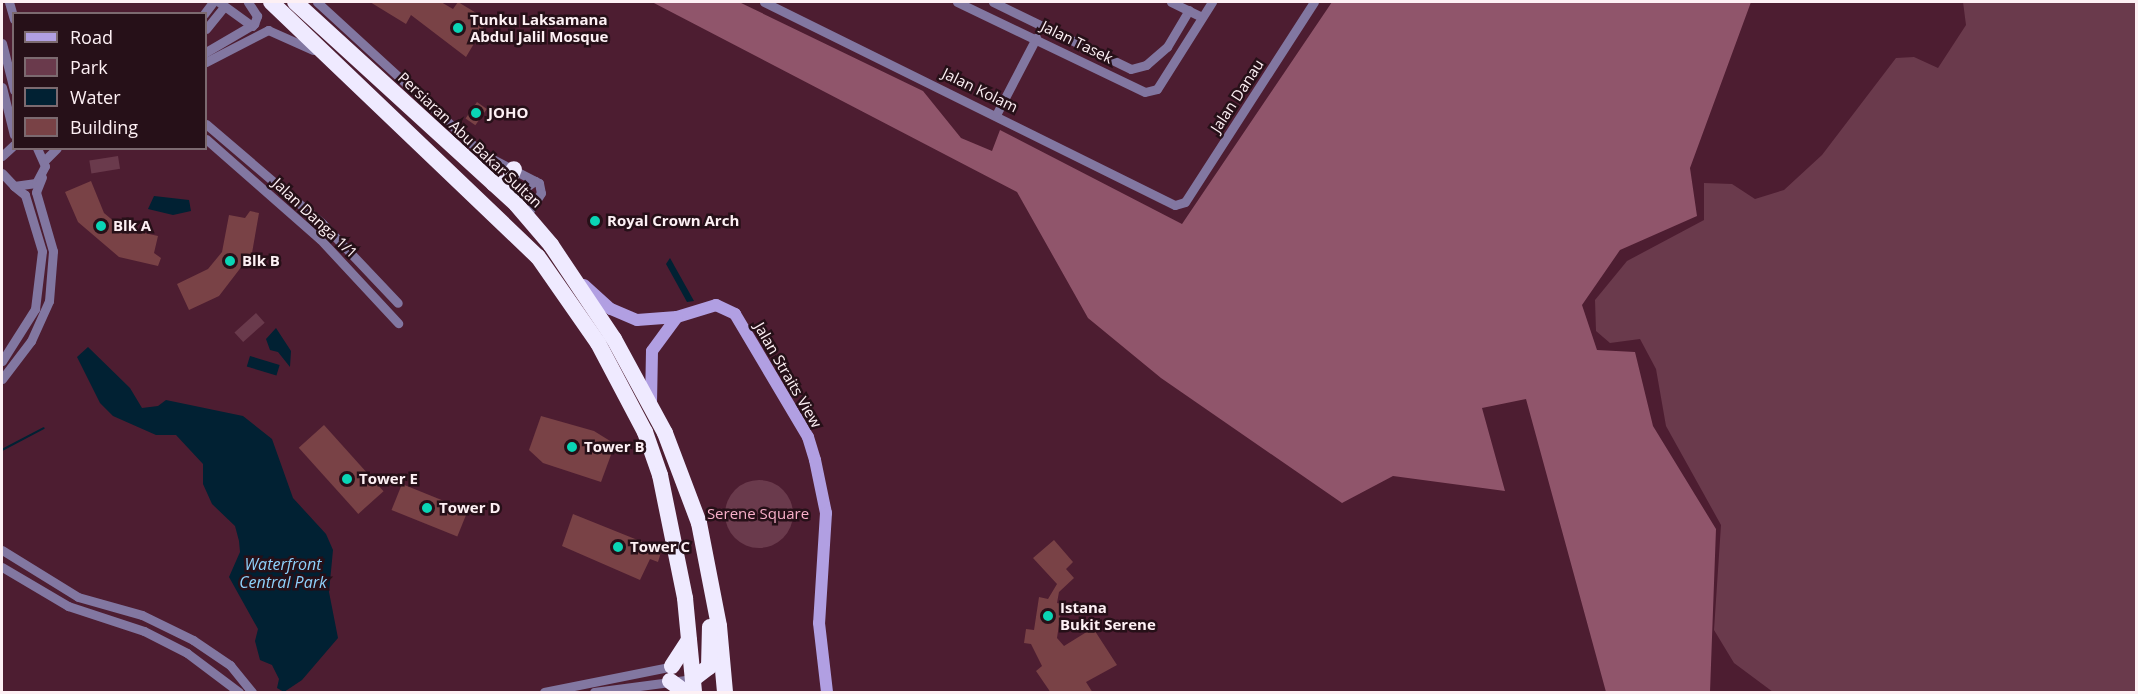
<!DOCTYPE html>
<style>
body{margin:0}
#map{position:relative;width:2138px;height:694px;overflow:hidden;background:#4d1d31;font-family:"Open Sans",sans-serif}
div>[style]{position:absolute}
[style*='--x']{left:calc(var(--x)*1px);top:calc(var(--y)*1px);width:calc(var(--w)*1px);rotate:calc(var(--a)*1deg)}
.green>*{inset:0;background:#6a3a4c;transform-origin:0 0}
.round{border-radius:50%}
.forest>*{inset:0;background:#90556b}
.water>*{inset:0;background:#012133;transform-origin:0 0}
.stream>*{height:2px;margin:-1px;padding:0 1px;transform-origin:1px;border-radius:1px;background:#012133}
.building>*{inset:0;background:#794246;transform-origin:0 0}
.street>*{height:9px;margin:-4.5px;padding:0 4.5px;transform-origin:4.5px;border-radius:4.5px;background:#8277a1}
.secondary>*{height:12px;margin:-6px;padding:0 6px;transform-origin:6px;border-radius:6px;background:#b19fe2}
.highway>*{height:16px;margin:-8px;padding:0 8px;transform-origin:8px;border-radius:8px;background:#efeaff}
.dots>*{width:16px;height:16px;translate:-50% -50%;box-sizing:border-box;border:3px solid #261018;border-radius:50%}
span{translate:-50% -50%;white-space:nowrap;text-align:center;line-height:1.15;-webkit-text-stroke:5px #261018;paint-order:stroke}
.poi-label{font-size:15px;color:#fdf0f4;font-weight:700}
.left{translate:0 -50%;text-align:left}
.street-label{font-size:15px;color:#fdf0f4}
.park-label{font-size:15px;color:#f8afc9}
.water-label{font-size:16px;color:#8ed1fb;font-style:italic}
.frame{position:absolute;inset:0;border:3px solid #fdf0f4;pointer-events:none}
.legend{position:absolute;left:12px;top:12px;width:195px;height:138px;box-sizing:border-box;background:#261018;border:2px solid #7c6a70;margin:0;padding:8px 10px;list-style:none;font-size:18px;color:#fdf0f4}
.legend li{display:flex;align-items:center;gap:12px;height:30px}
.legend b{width:30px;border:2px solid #7c6a70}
</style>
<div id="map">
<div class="green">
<div style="clip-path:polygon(1963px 2px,2136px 2px,2136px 692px,1773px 692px,1734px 663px,1714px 630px,1721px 525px,1666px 426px,1656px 369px,1640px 339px,1610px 343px,1596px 331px,1595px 300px,1627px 261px,1704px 220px,1704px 183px,1732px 184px,1755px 199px,1784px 190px,1822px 155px,1896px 58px,1914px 57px,1938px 68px,1966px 25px)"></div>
<div style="left:118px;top:156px;width:13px;height:29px;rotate:81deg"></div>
<div style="left:256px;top:313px;width:13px;height:29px;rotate:48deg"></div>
<div class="round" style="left:725px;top:480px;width:68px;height:68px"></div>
</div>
<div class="forest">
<div style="clip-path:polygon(652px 2px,739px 2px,923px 91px,961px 138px,992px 151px,1000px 130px,1182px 224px,1332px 2px,1751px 2px,1690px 168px,1697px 216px,1620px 250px,1582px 305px,1597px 350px,1635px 352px,1653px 426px,1716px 529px,1710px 692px,1606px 692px,1526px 399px,1482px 408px,1505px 491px,1393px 476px,1342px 503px,1161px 378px,1088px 318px,1017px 192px)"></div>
</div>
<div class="water">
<div style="clip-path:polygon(154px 196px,189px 200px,191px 211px,173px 215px,148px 209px)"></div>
<div style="clip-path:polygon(670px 258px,694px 301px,687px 302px,666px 264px)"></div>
<div style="clip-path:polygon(276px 328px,291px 351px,290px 367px,278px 352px,270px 350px,266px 339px)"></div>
<div style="clip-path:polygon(88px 347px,130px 388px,142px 408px,158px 406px,166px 400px,243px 416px,272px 439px,293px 498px,326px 534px,333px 550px,329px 592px,338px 638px,302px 680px,284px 692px,277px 688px,279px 679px,272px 665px,260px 660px,255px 641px,258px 629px,229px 577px,240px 552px,239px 541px,235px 526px,212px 504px,203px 484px,203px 464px,176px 435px,156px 435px,113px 416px,100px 403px,77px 357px)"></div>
<div style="left:250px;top:356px;width:31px;height:11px;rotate:17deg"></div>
</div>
<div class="stream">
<div style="--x:2;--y:450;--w:47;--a:-27.6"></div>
</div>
<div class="building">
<div style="clip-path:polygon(370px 2px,441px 2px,453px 9px,458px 2px,488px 20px,466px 57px,411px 15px,406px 24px)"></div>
<div style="left:477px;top:102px;width:12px;height:20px;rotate:35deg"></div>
<div style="clip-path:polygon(91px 181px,104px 213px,122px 228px,158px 236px,154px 253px,161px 258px,158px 266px,119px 257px,78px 222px,65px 192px)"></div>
<div style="clip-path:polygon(250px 211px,259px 213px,252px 253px,219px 296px,189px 310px,177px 284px,208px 269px,222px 252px,229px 215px,245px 218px)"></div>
<div style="clip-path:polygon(541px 416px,594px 431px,615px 444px,601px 482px,543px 463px,529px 450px)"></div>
<div style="left:324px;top:425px;width:89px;height:34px;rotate:48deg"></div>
<div style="left:402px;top:484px;width:71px;height:28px;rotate:22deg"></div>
<div style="clip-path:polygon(573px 514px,655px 547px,661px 552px,658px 562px,650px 559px,640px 580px,562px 546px)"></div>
<div style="clip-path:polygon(1054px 540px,1073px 562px,1066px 569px,1074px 578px,1059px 592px,1057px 603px,1062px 604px,1057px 638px,1064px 646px,1093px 628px,1117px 665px,1086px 682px,1093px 693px,1051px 693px,1036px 671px,1042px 666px,1031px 644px,1024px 643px,1026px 629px,1034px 630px,1039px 597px,1048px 599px,1057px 584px,1033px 558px)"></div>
</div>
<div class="street">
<div style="--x:9;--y:2;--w:18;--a:74"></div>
<div style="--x:219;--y:2;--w:41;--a:36"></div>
<div style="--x:317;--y:2;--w:225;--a:42.5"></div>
<div style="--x:483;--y:154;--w:63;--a:27.4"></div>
<div style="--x:539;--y:183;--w:10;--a:79"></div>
<div style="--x:541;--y:193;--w:27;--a:123"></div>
<div style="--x:764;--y:2;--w:458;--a:26.3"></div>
<div style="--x:1175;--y:205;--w:10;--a:-17"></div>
<div style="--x:1185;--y:202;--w:238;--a:-57.2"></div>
<div style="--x:957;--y:2;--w:208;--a:25.6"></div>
<div style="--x:1145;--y:92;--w:12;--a:-14"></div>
<div style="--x:1157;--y:89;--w:103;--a:-57.7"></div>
<div style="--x:993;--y:2;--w:153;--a:25.9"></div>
<div style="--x:1131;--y:69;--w:16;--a:-15"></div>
<div style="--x:1146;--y:65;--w:28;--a:-41"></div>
<div style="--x:1167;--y:47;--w:43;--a:-59.3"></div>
<div style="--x:1171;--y:2;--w:34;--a:26"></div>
<div style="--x:204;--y:14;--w:15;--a:-53"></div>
<div style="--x:206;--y:29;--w:28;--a:-51"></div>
<div style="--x:2;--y:43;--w:49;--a:75.7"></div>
<div style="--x:206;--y:52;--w:56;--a:-30.3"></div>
<div style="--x:254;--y:24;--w:9;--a:-69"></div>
<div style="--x:257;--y:16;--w:17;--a:-123"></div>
<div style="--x:206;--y:62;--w:70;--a:-27.3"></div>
<div style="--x:268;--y:30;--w:49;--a:24"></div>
<div style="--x:2;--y:87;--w:49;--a:76"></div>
<div style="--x:996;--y:115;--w:87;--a:-62.5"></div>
<div style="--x:206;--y:124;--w:153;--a:40.5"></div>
<div style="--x:322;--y:223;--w:110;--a:46.5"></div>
<div style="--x:206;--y:139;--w:152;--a:41.3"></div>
<div style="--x:320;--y:239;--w:115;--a:47.1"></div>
<div style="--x:2;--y:156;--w:16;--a:-43"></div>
<div style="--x:44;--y:161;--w:18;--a:-45"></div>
<div style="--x:2;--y:173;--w:18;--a:47"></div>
<div style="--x:14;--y:186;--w:22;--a:-8"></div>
<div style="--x:36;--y:183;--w:19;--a:-62"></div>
<div style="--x:45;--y:166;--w:20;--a:-114"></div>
<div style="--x:505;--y:193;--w:17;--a:-10"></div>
<div style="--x:522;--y:190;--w:16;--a:-35"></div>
<div style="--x:2;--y:361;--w:62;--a:-57.6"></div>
<div style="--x:35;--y:309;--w:58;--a:-83.1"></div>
<div style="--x:42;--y:251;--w:59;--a:-106.9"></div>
<div style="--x:25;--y:195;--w:14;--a:-141"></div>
<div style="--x:2;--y:379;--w:48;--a:-52.7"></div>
<div style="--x:31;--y:341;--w:44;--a:-65.8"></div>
<div style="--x:49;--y:301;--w:50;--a:-85.4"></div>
<div style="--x:53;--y:251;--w:61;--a:-106.1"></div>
<div style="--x:36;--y:192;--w:16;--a:-68"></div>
<div style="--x:2;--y:550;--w:89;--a:31.7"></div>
<div style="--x:78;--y:597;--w:66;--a:15.7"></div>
<div style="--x:142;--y:615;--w:57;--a:26.1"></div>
<div style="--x:193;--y:640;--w:45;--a:34"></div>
<div style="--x:230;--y:665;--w:35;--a:51"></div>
<div style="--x:2;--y:567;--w:77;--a:30.6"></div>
<div style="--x:68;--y:606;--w:80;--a:18.2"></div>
<div style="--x:144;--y:631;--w:48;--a:27.1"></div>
<div style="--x:187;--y:653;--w:65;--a:36.9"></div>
<div style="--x:544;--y:692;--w:133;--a:-11.3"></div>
<div style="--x:594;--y:692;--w:100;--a:-7.5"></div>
</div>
<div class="secondary">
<div style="--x:584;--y:285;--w:36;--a:42"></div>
<div style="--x:611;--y:309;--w:28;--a:23"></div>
<div style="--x:637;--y:320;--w:40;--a:-4.3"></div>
<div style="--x:677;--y:317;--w:41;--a:-17.1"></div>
<div style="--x:716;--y:305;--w:21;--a:25"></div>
<div style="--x:735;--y:314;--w:143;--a:59.3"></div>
<div style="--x:808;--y:437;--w:24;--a:73"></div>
<div style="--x:815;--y:460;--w:54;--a:78.3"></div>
<div style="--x:826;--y:513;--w:110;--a:93.6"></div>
<div style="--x:819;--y:623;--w:69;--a:83.4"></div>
<div style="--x:651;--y:403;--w:52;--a:-88.9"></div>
<div style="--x:652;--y:351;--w:42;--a:-53.7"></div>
</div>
<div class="highway">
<div style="--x:271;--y:2;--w:369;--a:43.7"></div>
<div style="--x:538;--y:257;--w:105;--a:55.1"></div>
<div style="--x:598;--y:343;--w:101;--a:62.2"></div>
<div style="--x:645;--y:432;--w:46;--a:70.8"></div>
<div style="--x:660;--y:475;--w:126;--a:78.5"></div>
<div style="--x:685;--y:598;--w:94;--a:84.5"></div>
<div style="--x:295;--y:2;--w:299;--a:42.4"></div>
<div style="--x:516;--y:204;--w:54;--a:49.5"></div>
<div style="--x:551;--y:245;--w:113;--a:56.2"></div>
<div style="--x:614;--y:339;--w:107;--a:61.5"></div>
<div style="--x:665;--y:433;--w:96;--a:69.3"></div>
<div style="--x:699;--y:523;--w:105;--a:79"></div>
<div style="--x:719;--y:626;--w:66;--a:84.8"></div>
<div style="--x:494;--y:184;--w:14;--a:-4"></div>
<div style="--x:508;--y:183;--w:15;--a:-67"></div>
<div style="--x:672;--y:666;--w:31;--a:-57"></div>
<div style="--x:693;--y:679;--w:20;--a:-37"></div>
<div style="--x:709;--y:667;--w:40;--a:-88.6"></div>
<div style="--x:670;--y:681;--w:19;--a:36"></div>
</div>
<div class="dots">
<div style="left:458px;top:28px;background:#0ad5b5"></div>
<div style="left:476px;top:113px;background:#0ad5b5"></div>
<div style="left:595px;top:221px;background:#0ad5b5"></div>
<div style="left:101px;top:226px;background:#0ad5b5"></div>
<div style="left:230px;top:261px;background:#0ad5b5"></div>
<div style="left:572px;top:447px;background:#0ad5b5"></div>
<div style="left:347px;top:479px;background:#0ad5b5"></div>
<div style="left:427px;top:508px;background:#0ad5b5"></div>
<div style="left:618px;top:547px;background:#0ad5b5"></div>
<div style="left:1048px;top:616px;background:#0ad5b5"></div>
</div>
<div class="poi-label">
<span class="left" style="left:470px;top:28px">Tunku Laksamana<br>Abdul Jalil Mosque</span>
<span class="left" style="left:488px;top:113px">JOHO</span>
<span class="left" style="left:607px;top:221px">Royal Crown Arch</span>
<span class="left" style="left:113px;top:226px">Blk A</span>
<span class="left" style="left:242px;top:261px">Blk B</span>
<span class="left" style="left:584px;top:447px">Tower B</span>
<span class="left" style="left:359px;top:479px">Tower E</span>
<span class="left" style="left:439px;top:508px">Tower D</span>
<span class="left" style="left:630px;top:547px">Tower C</span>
<span class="left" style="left:1060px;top:616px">Istana<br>Bukit Serene</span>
</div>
<div class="street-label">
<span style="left:1077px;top:42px;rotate:26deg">Jalan Tasek</span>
<span style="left:980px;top:90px;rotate:26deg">Jalan Kolam</span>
<span style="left:1237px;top:96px;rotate:-57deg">Jalan Danau</span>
<span style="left:470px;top:140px;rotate:43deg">Persiaran Abu Bakar Sultan</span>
<span style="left:315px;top:218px;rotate:43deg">Jalan Danga 1/1</span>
<span style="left:788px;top:375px;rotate:60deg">Jalan Straits View</span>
</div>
<div class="park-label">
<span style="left:758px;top:514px">Serene Square</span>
</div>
<div class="water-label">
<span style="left:283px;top:573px">Waterfront<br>Central Park</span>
</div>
<div class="frame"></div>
<ul class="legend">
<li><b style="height:8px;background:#b19fe2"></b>Road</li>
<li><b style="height:16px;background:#6a3a4c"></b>Park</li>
<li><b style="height:16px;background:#012133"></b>Water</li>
<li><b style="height:16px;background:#794246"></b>Building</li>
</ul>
</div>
